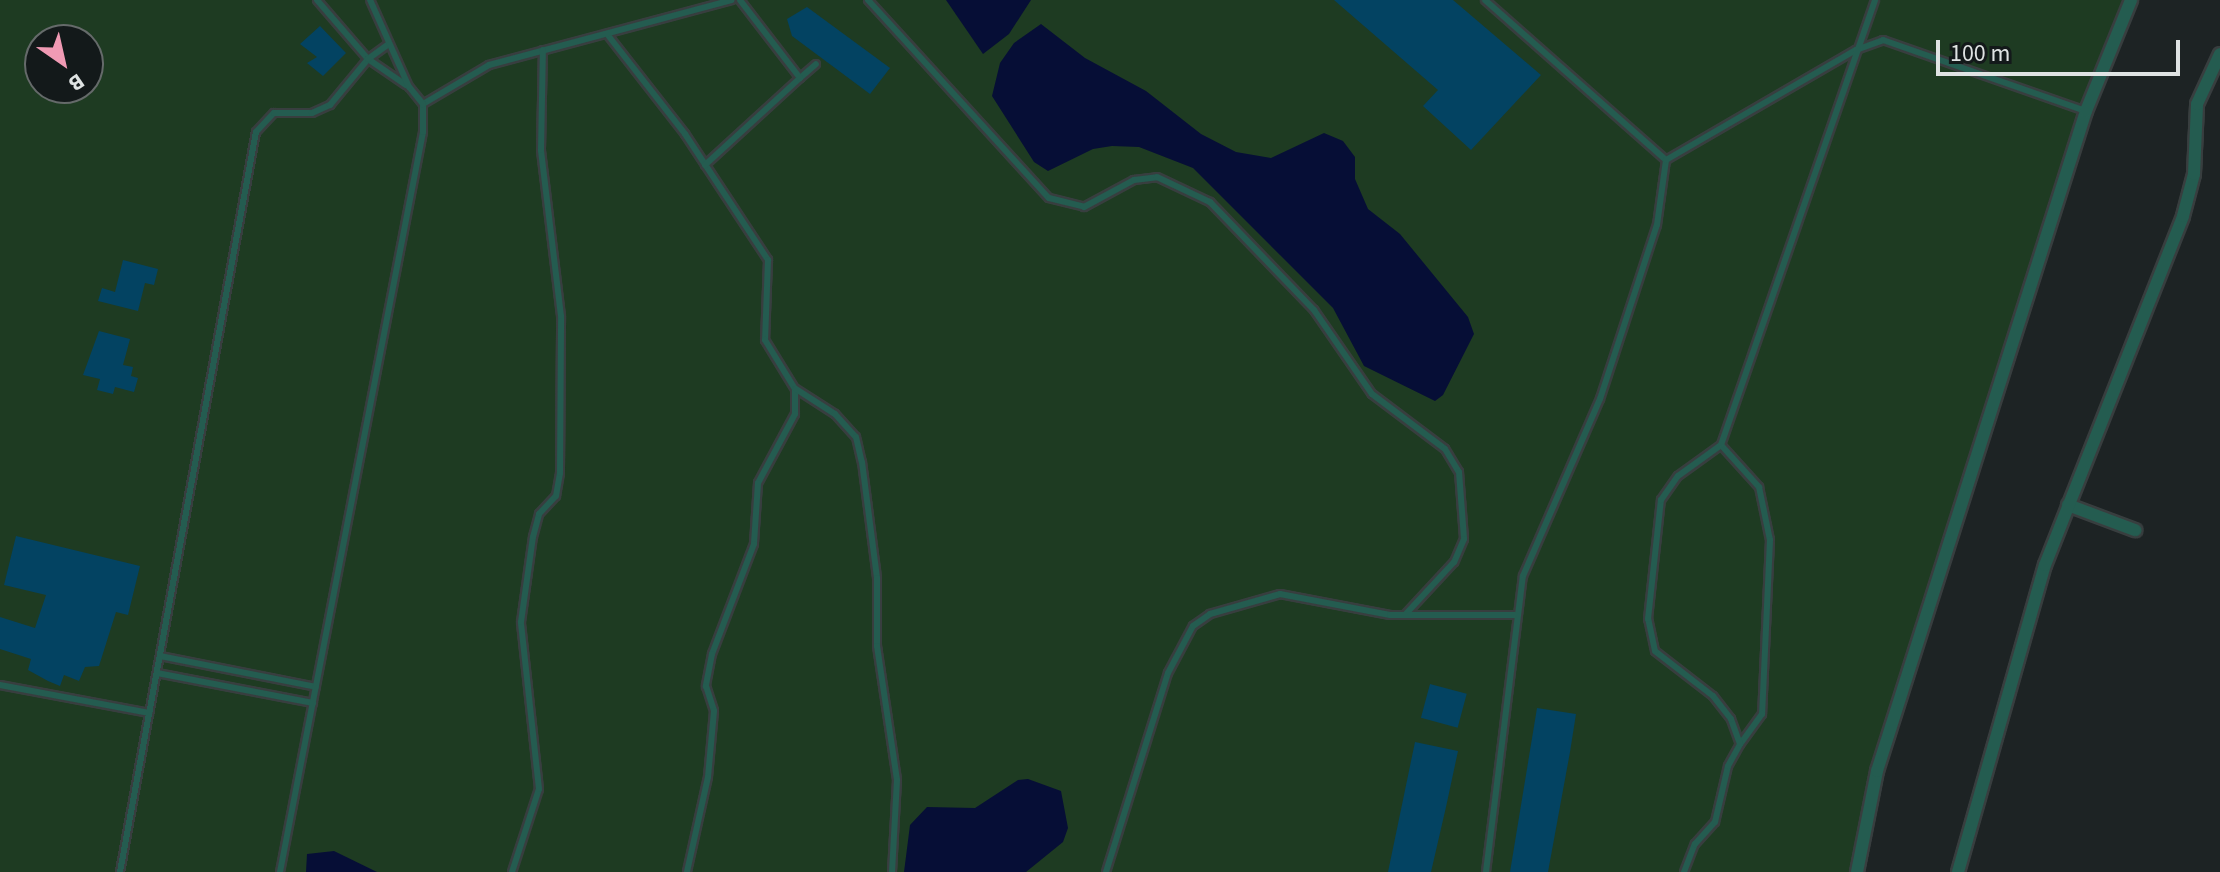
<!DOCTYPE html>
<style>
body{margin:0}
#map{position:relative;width:2220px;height:872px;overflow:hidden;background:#1d2324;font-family:"Source Sans 3",sans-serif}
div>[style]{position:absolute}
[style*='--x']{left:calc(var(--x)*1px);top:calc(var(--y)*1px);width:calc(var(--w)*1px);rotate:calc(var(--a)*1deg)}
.green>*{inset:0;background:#1e3b22}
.water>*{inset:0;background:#060e36}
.building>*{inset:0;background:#034362;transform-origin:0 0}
.roads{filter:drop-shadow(2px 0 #383e3f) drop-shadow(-2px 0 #383e3f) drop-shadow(0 2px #383e3f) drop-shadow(0 -2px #383e3f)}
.lane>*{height:6px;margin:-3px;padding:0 3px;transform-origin:3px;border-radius:3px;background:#245c50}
.street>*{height:12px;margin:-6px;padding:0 6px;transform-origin:6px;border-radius:6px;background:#245c50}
span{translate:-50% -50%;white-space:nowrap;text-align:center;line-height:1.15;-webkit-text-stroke:7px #13191a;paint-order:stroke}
.north{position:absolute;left:24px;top:24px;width:80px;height:80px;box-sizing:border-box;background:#13191a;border:2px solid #656a6a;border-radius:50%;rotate:146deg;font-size:22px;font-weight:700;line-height:32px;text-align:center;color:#dfe3e3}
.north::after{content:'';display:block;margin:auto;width:28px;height:36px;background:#f09ab4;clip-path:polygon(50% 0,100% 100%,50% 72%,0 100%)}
.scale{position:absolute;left:1936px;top:40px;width:244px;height:36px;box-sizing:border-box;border:4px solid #dfe3e3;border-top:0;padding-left:10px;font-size:24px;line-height:28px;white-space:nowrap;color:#dfe3e3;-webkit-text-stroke:6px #13191a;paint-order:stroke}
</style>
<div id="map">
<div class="green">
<div style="clip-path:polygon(evenodd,0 0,2125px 0,2079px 115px,1871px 769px,1851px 872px,0 872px,0 0,40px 40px,88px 40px,88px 88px,40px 88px,40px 40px)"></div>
</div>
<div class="water">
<div style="clip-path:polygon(946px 0,1031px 0,1009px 34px,983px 54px)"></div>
<div style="clip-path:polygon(1041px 24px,1085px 58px,1146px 91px,1201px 134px,1236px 152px,1271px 158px,1324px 133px,1343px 141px,1355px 157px,1355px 179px,1368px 209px,1400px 234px,1468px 317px,1474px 334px,1443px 395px,1435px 401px,1364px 366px,1333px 308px,1193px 168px,1139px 147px,1112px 146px,1093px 149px,1048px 171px,1034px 162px,992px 96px,1000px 63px,1014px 43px)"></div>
<div style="clip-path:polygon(1028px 779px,1061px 791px,1068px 828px,1063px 842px,1026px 872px,904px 872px,910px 825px,927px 807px,975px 808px,1018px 780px)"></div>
<div style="clip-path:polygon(334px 851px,377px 872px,306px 872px,307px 854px)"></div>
</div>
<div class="building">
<div style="clip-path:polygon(1334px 0,1453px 0,1541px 75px,1471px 150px,1423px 106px,1438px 90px)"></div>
<div style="clip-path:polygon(807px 7px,890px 68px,870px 94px,792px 36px,787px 19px)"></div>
<div style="clip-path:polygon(320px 26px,346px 53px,323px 76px,307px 63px,317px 57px,300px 44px)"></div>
<div style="clip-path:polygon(123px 260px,158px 269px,154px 285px,145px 283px,138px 311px,98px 301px,102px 288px,115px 292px)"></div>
<div style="clip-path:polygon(99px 331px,130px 339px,123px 365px,133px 367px,131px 376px,138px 378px,134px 392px,115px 387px,113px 394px,97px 390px,100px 379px,83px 375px)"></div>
<div style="clip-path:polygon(16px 536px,140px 566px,128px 615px,116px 612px,99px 666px,85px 667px,79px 681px,64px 675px,60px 686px,48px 681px,28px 670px,31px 659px,0 649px,0 617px,35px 628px,46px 595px,4px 585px)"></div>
<div style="left:1430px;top:684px;width:38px;height:35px;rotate:15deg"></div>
<div style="clip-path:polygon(1537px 708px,1576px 714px,1570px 752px,1548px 872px,1510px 872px)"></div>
<div style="clip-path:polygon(1415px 742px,1458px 751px,1446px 807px,1431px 872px,1388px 872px)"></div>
</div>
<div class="roads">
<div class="lane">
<div style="--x:317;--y:0;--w:78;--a:49.2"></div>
<div style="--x:368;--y:59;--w:46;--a:34.4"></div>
<div style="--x:868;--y:0;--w:268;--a:47.6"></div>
<div style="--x:1049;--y:198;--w:36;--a:14"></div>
<div style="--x:1084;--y:207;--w:57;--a:-28.4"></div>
<div style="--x:1134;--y:180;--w:23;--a:-7"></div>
<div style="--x:1157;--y:177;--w:59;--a:25.3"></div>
<div style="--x:1210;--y:202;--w:150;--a:46.1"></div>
<div style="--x:1314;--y:310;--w:102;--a:55.4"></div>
<div style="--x:1372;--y:394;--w:91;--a:37"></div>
<div style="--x:1445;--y:449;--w:27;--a:59"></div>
<div style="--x:1459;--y:472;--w:67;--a:85.7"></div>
<div style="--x:1464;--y:539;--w:25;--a:113"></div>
<div style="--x:1454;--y:562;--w:72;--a:132.8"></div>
<div style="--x:1485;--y:0;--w:242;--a:41.5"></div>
<div style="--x:607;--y:34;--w:127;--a:52"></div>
<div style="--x:685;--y:134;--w:151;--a:56.6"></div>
<div style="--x:768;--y:260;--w:80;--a:92.1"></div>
<div style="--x:765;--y:340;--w:57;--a:58.5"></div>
<div style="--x:795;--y:389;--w:25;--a:90"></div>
<div style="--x:795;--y:414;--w:78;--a:118.2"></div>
<div style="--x:758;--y:483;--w:61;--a:93.8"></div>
<div style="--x:754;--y:544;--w:118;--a:110.9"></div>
<div style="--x:712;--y:654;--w:33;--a:101"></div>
<div style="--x:706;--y:686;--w:26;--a:72"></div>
<div style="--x:714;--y:711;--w:66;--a:95.2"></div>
<div style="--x:708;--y:777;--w:97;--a:102.5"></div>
<div style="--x:800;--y:78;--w:21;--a:-41"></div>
<div style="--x:423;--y:104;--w:77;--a:-30.6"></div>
<div style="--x:489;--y:65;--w:251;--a:-15"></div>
<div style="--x:705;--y:165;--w:129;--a:-42.5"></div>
<div style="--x:800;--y:78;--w:98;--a:-127.6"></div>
<div style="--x:796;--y:389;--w:46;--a:32.7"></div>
<div style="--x:835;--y:414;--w:31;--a:48"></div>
<div style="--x:856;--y:437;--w:26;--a:77"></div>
<div style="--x:862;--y:462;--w:117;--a:82.6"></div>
<div style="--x:877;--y:578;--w:68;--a:90"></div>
<div style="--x:877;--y:646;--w:135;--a:81.5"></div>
<div style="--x:897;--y:780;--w:92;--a:93.1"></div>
<div style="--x:1721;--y:445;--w:57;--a:47.9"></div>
<div style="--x:1759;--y:487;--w:54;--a:78.3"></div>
<div style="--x:1770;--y:540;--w:174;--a:92.6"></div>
<div style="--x:1762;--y:714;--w:37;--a:126"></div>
<div style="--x:160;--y:656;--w:159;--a:11.2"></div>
<div style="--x:157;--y:673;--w:159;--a:10.9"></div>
<div style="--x:0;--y:685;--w:152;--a:10.6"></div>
<div style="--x:120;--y:872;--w:752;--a:-79.59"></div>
<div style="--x:256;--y:132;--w:26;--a:-47"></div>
<div style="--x:274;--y:113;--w:38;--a:0"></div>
<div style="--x:312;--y:113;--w:20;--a:-24"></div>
<div style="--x:330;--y:105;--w:60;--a:-50.4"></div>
<div style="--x:368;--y:59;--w:26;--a:-36"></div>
<div style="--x:280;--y:872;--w:754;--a:-79.06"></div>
<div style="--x:423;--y:132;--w:28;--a:-90"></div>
<div style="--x:423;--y:104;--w:22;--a:-129"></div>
<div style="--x:409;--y:87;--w:95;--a:-114.1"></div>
<div style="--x:512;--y:872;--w:87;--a:-72"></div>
<div style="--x:539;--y:789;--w:168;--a:-96.2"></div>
<div style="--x:521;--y:622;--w:86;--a:-82"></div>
<div style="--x:533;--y:537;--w:24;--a:-75"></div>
<div style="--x:539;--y:514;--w:25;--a:-47"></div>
<div style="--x:556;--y:496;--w:23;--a:-80"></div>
<div style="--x:560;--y:473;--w:157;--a:-89.6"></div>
<div style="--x:561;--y:316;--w:167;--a:-96.9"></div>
<div style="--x:541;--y:150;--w:100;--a:-88.9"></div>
<div style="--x:1106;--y:872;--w:208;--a:-72.7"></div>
<div style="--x:1168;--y:673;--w:53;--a:-62"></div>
<div style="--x:1193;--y:626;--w:21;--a:-35"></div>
<div style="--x:1210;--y:614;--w:73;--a:-15.9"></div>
<div style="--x:1280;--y:594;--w:112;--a:10.8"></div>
<div style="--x:1390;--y:615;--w:125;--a:0"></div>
<div style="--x:1486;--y:872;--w:298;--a:-82.9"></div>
<div style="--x:1523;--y:576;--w:193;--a:-66.5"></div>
<div style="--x:1600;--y:399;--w:183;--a:-71.9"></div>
<div style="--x:1657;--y:225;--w:66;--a:-82.1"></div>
<div style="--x:1666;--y:160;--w:220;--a:-30.1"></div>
<div style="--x:1856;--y:50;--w:29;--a:-20"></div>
<div style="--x:1883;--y:40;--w:215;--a:19.3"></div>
<div style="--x:1684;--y:872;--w:30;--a:-69"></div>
<div style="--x:1695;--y:844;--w:30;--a:-48"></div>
<div style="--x:1715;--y:822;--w:57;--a:-76.9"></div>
<div style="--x:1728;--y:766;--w:25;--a:-61"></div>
<div style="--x:1740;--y:744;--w:27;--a:-110"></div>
<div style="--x:1731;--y:719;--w:29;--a:-128"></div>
<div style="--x:1713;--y:696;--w:73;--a:-142.2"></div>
<div style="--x:1655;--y:651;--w:33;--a:-102"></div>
<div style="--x:1648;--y:619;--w:120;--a:-83.8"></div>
<div style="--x:1661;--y:500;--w:29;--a:-55"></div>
<div style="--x:1678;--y:476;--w:53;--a:-35.8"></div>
<div style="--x:1721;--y:445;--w:471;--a:-70.9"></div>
</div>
<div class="street">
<div style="--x:2068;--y:505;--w:72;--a:20.5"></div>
<div style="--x:1857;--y:872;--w:103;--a:-78.8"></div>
<div style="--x:1877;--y:771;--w:692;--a:-72.43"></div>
<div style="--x:2086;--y:111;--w:120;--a:-67.9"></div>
<div style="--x:1958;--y:872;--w:319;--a:-74.2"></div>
<div style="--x:2045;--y:565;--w:375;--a:-68.4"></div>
<div style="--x:2183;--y:216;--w:43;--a:-75.3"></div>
<div style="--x:2194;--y:174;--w:70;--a:-87.5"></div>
<div style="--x:2197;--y:104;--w:55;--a:-65.3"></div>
</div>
</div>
<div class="north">B</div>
<div class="scale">100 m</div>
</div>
